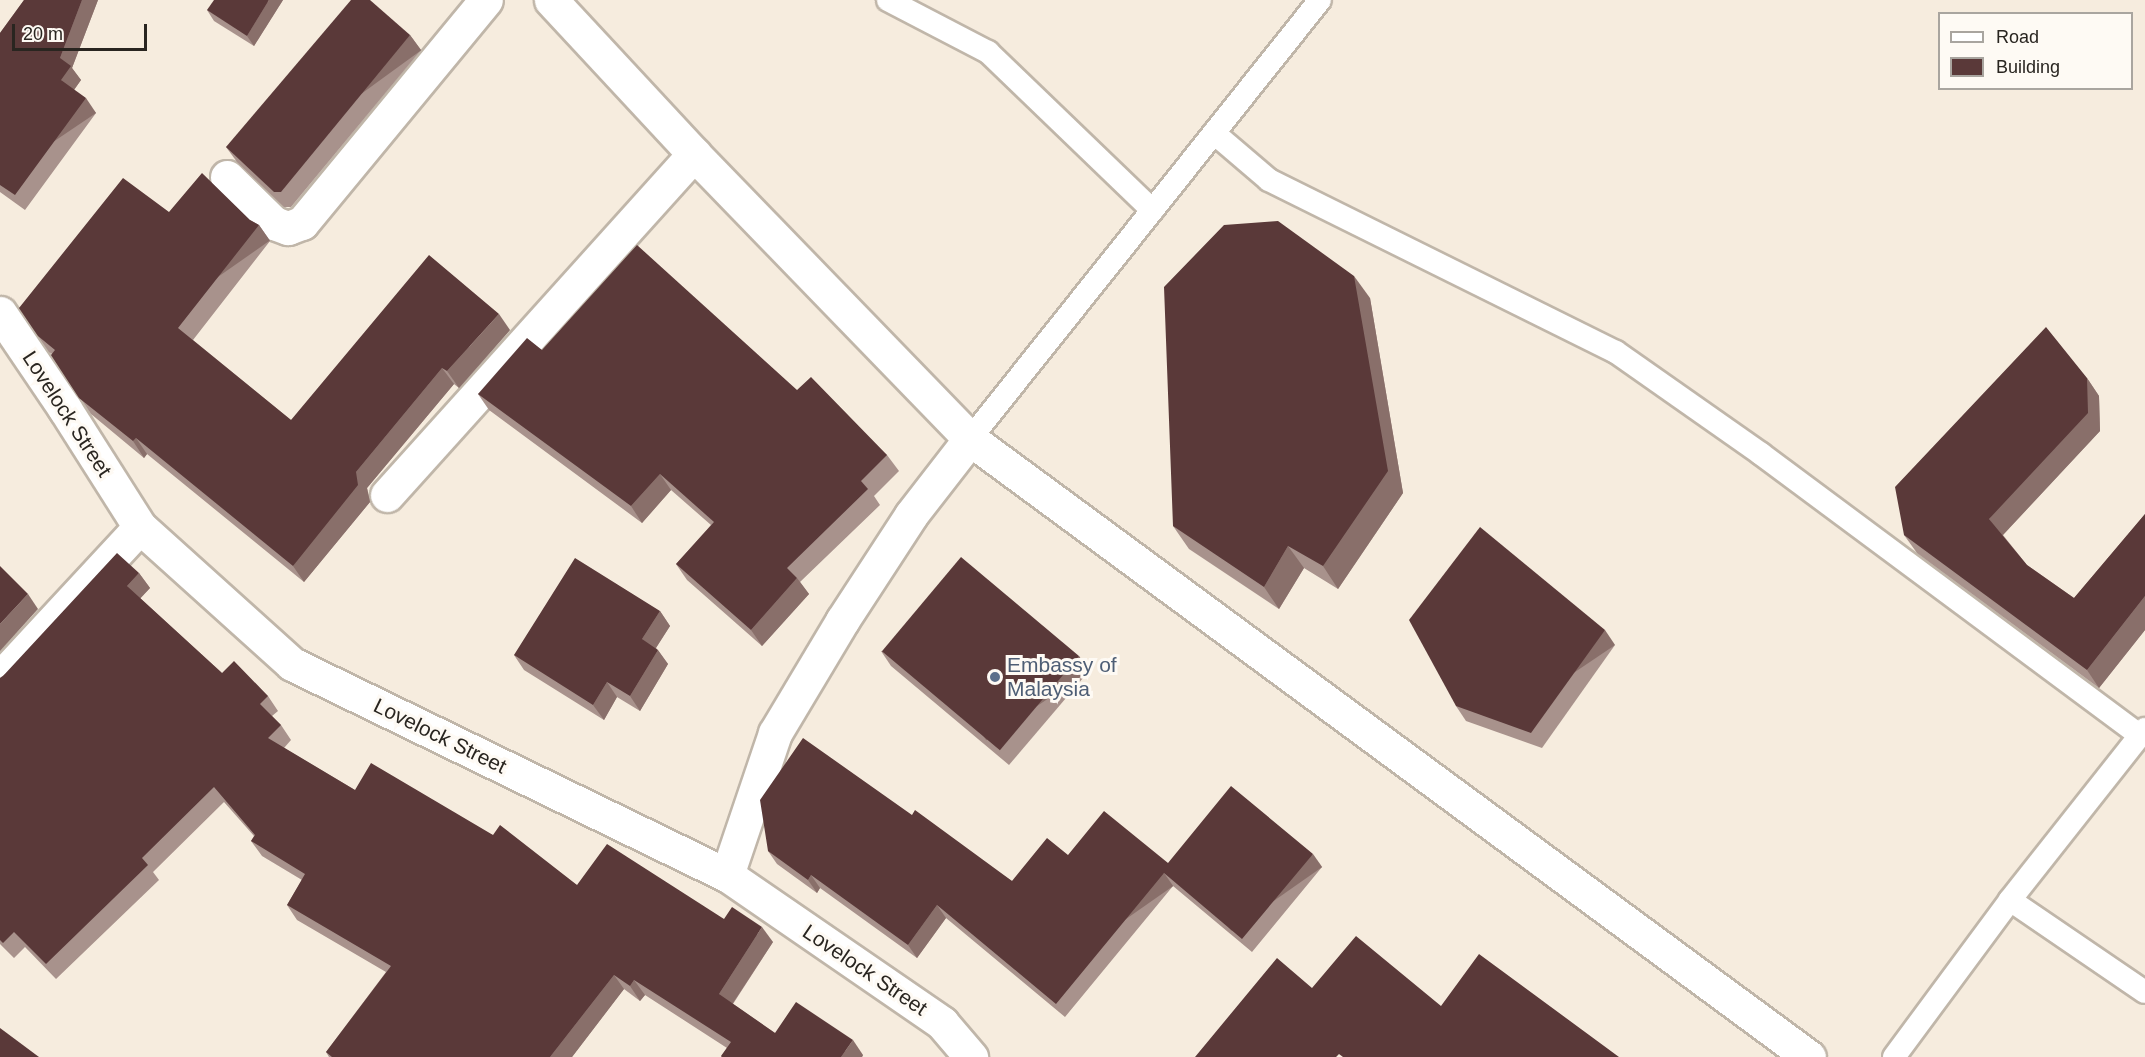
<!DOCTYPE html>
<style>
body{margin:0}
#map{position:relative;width:2145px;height:1057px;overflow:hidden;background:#f6ecde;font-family:Arial,sans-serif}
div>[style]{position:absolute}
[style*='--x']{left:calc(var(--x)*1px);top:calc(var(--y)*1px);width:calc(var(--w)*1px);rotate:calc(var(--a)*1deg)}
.roads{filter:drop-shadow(2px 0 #c0b6a9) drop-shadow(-2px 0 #c0b6a9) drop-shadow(0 2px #c0b6a9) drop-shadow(0 -2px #c0b6a9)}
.lane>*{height:22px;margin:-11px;padding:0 11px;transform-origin:11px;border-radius:11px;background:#fff}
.street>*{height:33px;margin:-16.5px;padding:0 16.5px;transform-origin:16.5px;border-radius:16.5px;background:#fff}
.secondary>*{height:33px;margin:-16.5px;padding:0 16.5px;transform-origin:16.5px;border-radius:16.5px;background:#fff}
.wall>*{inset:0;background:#a8928c}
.shaded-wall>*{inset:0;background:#896f6a;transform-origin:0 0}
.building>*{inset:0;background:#5a3939;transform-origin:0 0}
.dots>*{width:16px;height:16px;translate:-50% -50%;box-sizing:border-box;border:3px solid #fefaf4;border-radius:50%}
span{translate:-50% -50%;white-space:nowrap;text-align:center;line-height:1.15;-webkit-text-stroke:6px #fefaf4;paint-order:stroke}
.street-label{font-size:21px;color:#292520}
.service-label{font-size:21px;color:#4e5e75}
.left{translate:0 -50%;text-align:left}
.legend{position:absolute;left:1938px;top:12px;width:195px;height:78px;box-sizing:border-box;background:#fefaf4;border:2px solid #a9a59f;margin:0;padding:8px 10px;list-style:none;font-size:18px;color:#292520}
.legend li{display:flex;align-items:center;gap:12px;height:30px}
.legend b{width:30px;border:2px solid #a9a59f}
.scale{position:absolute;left:12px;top:24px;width:135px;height:27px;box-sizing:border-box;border:3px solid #292520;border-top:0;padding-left:8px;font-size:18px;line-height:21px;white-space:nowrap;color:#292520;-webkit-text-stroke:4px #fefaf4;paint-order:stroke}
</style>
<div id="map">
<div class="roads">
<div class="lane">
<div style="--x:888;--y:0;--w:113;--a:27.5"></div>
<div style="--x:988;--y:52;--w:228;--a:43.9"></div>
<div style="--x:1214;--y:133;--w:72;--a:40.5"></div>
<div style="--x:1269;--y:180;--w:387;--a:26.4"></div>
<div style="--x:1616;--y:352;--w:177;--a:35.1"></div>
<div style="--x:1761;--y:454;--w:472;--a:36.6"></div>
<div style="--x:970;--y:439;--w:561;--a:-51.44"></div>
<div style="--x:2010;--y:900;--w:163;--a:34.3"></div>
<div style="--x:1894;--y:1057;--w:195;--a:-53.5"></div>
<div style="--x:2010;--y:900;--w:218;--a:-51.7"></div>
</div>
<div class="street">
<div style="--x:227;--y:177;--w:66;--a:44.4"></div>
<div style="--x:274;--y:223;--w:15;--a:20"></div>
<div style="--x:288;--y:228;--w:15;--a:-20"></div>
<div style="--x:302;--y:223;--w:289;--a:-50.5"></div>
<div style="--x:0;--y:313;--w:116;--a:55.9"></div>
<div style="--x:65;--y:409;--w:140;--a:57.6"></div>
<div style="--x:140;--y:527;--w:205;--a:42"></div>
<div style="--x:292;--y:664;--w:483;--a:25.9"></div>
<div style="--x:727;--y:875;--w:261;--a:34.5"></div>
<div style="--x:942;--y:1023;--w:45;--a:49.5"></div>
<div style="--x:387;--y:495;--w:459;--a:-48"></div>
<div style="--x:0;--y:678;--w:206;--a:-47.2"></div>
<div style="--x:727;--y:875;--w:150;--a:-71.3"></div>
<div style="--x:775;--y:733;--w:131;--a:-59.1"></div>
<div style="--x:842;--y:621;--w:126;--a:-56.9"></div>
<div style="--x:911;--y:515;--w:96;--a:-52.2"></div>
</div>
<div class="secondary">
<div style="--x:551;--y:0;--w:210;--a:47.1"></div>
<div style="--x:694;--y:154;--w:397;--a:45.9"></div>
<div style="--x:970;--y:439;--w:1042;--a:36.38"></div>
</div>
</div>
<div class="wall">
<div style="clip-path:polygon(24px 0,98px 0,72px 68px,81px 80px,74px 90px,96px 113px,25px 210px,0 192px,0 33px)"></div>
<div style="clip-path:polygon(283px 0,254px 46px,214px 21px,207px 10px)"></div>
<div style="clip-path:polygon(410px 35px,421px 50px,291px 207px,284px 207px,237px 162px,226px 147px)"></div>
<div style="clip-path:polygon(169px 212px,250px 220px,259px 225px,270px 241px,193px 340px,291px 420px,510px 330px,459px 388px,454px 384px,367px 488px,370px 502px,304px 582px,147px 454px,144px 458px,91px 414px,52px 354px,49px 352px,19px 308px)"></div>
<div style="clip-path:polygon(1370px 298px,1403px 493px,1338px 589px,1304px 568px,1279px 609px,1189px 549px,1173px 526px)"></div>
<div style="clip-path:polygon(542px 350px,797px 390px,887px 455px,899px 471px,874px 496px,880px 505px,800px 582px,809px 594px,762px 646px,687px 580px,676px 564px,711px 525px,671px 490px,642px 523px,489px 410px,478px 394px)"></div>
<div style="clip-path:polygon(2087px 378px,2099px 396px,2100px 431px,2003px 535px,2027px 565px,2074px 598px,2145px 514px,2145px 630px,2099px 688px,1917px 553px,1904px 535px)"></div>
<div style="clip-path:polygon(139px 573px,150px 588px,140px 598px,222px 673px,268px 696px,278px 711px,272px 716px,281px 725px,291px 740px,284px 748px,355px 790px,493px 835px,577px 885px,724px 919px,773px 942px,733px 1004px,775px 1033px,863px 1055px,862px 1057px,721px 1057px,727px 1048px,645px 995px,640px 1001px,624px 989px,572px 1057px,329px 1057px,326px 1052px,386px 972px,297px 920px,287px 905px,302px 880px,262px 856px,251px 841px,254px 836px,224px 802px,153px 872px,159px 880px,56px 979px,25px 947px,14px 958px,0 944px,0 678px)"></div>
<div style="clip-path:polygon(660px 611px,670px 626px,656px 648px,668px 664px,640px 711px,617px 697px,604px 720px,524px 670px,514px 655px)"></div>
<div style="clip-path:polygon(1615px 645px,1542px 748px,1466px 721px,1456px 706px)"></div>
<div style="clip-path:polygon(881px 651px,1079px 656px,1089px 671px,1009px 765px,891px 666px)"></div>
<div style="clip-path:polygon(912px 815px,1012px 881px,1068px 855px,1168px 863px,1322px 867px,1252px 952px,1173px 886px,1065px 1017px,946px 918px,917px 958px,820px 888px,817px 893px,777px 864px,768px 851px)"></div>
</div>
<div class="shaded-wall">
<div style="clip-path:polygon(82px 0,98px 0,72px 68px,81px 80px,71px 94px,61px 80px,60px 58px)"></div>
<div style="clip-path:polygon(269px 0,283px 0,254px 46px,247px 36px)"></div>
<div style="left:410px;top:35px;width:19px;height:203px;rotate:54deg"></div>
<div style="left:86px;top:98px;width:18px;height:120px;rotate:56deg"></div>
<div style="left:259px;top:225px;width:19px;height:131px;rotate:55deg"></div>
<div style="clip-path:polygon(1354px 276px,1370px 298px,1403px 493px,1338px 589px,1323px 566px)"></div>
<div style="clip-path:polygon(499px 314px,510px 330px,459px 388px,447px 371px)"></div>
<div style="clip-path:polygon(442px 368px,454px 384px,367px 488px,370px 502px,304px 582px,293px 566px,356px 472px)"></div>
<div style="clip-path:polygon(2087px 378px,2099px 396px,2100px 431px,2001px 537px,1989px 519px)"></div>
<div style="clip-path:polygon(136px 438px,147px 454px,144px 458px,133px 441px)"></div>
<div style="clip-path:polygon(660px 474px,671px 490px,642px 523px,631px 506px)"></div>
<div style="clip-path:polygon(1288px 546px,1304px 568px,1279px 609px,1264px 587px)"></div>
<div style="clip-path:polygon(139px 573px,150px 588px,138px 601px,127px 586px)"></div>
<div style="clip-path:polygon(797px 578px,809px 594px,762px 646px,751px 630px)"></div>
<div style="clip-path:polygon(28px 594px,38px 609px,0 651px,0 624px)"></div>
<div style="clip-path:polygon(2145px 596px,2145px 630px,2099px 688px,2087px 670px)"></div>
<div style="clip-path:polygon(660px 611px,670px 626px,652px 654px,642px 639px)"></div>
<div style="left:1605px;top:630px;width:18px;height:127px;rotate:56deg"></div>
<div style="clip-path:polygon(658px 650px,668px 664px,640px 711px,630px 696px)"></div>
<div style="left:1079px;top:656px;width:18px;height:124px;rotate:56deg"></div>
<div style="clip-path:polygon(607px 682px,617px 697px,604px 720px,593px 705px)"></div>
<div style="left:1313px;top:854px;width:16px;height:111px;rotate:55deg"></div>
<div style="left:1164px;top:873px;width:16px;height:170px;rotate:55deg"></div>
<div style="clip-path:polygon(811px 875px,820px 888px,817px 893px,808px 880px)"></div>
<div style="clip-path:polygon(937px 905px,946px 918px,917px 958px,908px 945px)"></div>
<div style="clip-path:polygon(762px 927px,773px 942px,729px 1009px,719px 994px)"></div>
<div style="clip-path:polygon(614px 975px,624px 989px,572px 1057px,550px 1057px)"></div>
<div style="clip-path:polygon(634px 980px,645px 995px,640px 1001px,630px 986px)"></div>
<div style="clip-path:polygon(853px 1040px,863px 1055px,862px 1057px,841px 1057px)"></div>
</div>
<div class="building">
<div style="clip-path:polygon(24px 0,82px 0,60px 58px,71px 66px,61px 80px,86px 98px,15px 195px,0 185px,0 33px)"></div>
<div style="clip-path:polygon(214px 0,269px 0,247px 36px,207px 10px)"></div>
<div style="clip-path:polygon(351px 0,370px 0,410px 35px,281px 192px,274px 192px,226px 147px)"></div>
<div style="clip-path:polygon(202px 173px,250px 220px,259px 225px,178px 328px,291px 420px,429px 255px,499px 314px,447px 371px,442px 368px,356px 472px,358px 485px,293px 566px,136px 438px,133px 441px,79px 398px,51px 355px,55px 350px,38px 336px,19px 308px,123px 178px,169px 212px)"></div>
<div style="clip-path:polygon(1278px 221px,1354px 276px,1388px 471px,1323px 566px,1288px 546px,1264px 587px,1173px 526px,1164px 287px,1224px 225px)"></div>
<div style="clip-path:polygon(637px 245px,797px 390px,811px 377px,887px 455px,861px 481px,868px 489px,787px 568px,797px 578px,751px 630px,676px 564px,714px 522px,660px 474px,631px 506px,478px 394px,527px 338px,542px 350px)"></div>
<div style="clip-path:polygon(2046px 327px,2087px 378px,2088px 413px,1989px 519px,2027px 565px,2074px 598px,2145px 514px,2145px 596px,2087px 670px,1904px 535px,1895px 487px)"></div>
<div style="clip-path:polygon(1480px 527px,1605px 630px,1531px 733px,1456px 706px,1409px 620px)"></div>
<div style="clip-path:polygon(117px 553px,139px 573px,127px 586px,222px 673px,234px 661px,268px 696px,260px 704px,281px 725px,268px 738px,355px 790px,371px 763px,493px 835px,500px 825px,577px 885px,607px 844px,724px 919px,732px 907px,762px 927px,719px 994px,775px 1033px,796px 1002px,853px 1040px,841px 1057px,722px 1057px,721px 1056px,731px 1042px,634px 980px,630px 986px,614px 975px,550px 1057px,332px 1057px,326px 1052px,391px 966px,287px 905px,305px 874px,251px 841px,255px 835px,214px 787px,142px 858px,148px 865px,46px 964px,14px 932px,3px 943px,0 940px,0 678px,3px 676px)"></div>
<div style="left:961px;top:557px;width:154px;height:123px;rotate:40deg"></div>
<div style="clip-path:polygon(575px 558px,660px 611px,642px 639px,658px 650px,630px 696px,607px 682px,593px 705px,514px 655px)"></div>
<div style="clip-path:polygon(0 566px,28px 594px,0 624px)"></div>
<div style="clip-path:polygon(803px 738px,912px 815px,915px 810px,1012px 881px,1047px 838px,1068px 855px,1104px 811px,1168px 863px,1231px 786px,1313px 854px,1242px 939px,1164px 873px,1056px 1004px,937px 905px,908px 945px,811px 875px,808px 880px,768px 851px,760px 800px)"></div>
<div style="clip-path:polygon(1356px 936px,1441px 1006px,1479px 954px,1619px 1057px,1343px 1057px,1339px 1054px,1336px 1057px,1195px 1057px,1277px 958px,1312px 988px)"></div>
<div style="clip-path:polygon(0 1028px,39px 1057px,0 1057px)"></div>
</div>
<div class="dots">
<div style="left:995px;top:677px;background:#5c6f8a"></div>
</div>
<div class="street-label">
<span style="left:67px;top:414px;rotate:57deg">Lovelock Street</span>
<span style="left:440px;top:736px;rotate:26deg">Lovelock Street</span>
<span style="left:865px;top:970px;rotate:34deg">Lovelock Street</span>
</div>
<div class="service-label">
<span class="left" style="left:1007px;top:677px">Embassy of<br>Malaysia</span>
</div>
<ul class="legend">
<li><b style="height:8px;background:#fff"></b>Road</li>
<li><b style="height:16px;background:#5a3939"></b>Building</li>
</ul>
<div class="scale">20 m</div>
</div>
